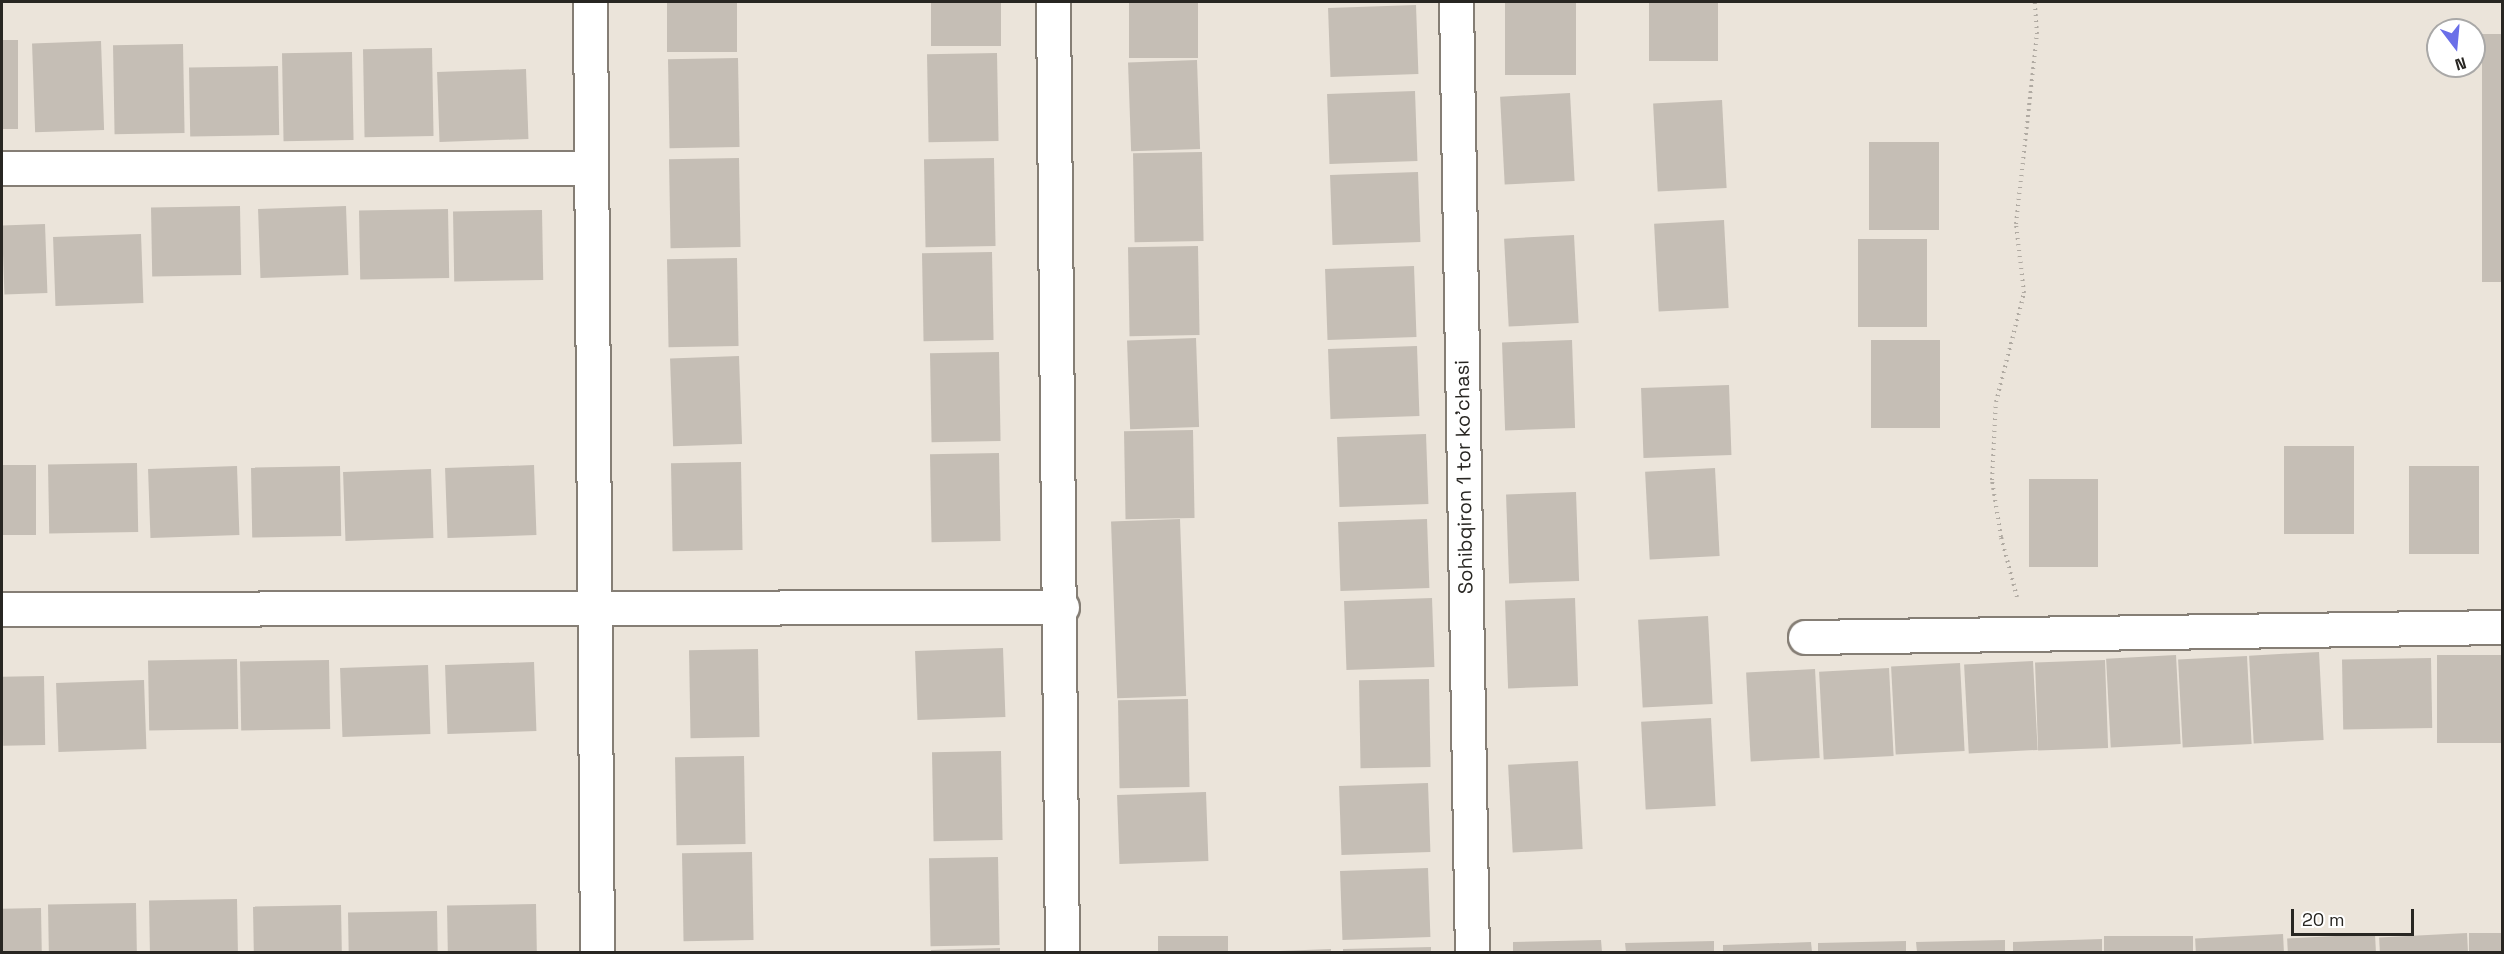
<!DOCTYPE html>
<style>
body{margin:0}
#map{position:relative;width:2504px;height:954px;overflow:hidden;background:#ebe4da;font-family:"Space Grotesk",sans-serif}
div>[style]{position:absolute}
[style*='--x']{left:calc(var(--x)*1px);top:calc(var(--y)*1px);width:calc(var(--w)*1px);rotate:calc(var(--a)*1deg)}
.building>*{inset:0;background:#c5beb5;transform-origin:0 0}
.path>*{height:4px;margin-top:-2px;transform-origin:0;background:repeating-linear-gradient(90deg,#b0aaa2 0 1.5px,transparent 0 6px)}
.roads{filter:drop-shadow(2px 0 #857e75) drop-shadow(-2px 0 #857e75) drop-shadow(0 2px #857e75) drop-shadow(0 -2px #857e75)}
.minor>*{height:33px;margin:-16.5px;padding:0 16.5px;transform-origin:16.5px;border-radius:16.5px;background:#fff}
span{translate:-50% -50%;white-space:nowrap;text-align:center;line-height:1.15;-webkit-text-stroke:6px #fff;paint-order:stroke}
.street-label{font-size:20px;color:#282622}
.frame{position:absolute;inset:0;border:3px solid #282622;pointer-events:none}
.north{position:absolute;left:2426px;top:18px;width:60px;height:60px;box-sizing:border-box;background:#fff;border:2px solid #a9a8a7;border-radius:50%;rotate:164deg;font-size:16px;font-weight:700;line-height:24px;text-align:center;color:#282622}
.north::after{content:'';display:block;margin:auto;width:21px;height:27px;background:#6a6fe8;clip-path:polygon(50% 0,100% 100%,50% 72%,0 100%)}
.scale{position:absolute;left:2291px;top:909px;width:123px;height:27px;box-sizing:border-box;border:3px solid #282622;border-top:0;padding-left:8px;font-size:18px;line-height:21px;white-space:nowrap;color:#282622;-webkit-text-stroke:4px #fff;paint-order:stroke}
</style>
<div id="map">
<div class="building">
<div style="left:667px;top:2px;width:70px;height:50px"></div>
<div style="left:931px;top:2px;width:70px;height:44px"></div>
<div style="left:1129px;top:2px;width:69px;height:56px"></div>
<div style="left:1505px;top:2px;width:71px;height:73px"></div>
<div style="left:1649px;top:2px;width:69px;height:59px"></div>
<div style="left:1416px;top:5px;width:69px;height:88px;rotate:88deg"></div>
<div style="left:2482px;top:34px;width:20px;height:248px"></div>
<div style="left:2px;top:40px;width:16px;height:89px"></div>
<div style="left:101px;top:41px;width:89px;height:69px;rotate:88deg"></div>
<div style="left:183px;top:44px;width:89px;height:70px;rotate:89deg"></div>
<div style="left:432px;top:48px;width:88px;height:69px;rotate:89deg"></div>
<div style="left:352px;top:52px;width:88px;height:70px;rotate:89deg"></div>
<div style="left:997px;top:53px;width:88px;height:70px;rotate:89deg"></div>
<div style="left:738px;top:58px;width:89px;height:70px;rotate:89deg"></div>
<div style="left:1197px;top:60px;width:89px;height:69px;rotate:88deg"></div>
<div style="left:278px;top:66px;width:69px;height:89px;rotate:89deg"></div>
<div style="left:526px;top:69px;width:70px;height:89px;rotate:88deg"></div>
<div style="left:1415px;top:91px;width:70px;height:88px;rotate:88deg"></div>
<div style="left:1570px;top:93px;width:88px;height:70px;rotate:87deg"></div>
<div style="left:1722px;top:100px;width:88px;height:69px;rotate:87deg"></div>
<div style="left:1939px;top:142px;width:88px;height:70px;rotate:90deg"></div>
<div style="left:1202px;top:152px;width:89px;height:69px;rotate:89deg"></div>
<div style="left:739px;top:158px;width:89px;height:70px;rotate:89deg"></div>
<div style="left:994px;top:158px;width:88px;height:70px;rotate:89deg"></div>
<div style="left:1418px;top:172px;width:70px;height:88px;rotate:88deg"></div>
<div style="left:240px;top:206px;width:69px;height:89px;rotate:89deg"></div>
<div style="left:346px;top:206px;width:69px;height:88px;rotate:88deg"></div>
<div style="left:448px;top:209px;width:69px;height:89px;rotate:89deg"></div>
<div style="left:542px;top:210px;width:70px;height:89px;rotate:89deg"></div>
<div style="left:1724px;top:220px;width:88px;height:70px;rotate:87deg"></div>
<div style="left:45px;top:224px;width:69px;height:43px;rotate:88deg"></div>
<div style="left:141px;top:234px;width:69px;height:88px;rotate:88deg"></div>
<div style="left:1574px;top:235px;width:88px;height:70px;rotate:87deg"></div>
<div style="left:1858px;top:239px;width:69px;height:88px"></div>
<div style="left:1198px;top:246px;width:89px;height:70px;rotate:89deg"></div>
<div style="left:992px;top:252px;width:88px;height:70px;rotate:89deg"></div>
<div style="left:737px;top:258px;width:88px;height:70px;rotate:89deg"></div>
<div style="left:1414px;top:266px;width:71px;height:89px;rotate:88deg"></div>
<div style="left:1196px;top:338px;width:89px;height:69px;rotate:88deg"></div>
<div style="left:1572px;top:340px;width:88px;height:70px;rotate:88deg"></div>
<div style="left:1871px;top:340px;width:69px;height:88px"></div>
<div style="left:1417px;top:346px;width:70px;height:89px;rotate:88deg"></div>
<div style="left:999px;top:352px;width:89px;height:69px;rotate:89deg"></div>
<div style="left:739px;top:356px;width:88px;height:69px;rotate:88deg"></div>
<div style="left:1729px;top:385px;width:70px;height:88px;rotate:88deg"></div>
<div style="left:1193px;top:430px;width:88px;height:69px;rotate:89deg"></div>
<div style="left:1426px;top:434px;width:70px;height:89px;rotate:88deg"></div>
<div style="left:2284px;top:446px;width:70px;height:88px"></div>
<div style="left:999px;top:453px;width:88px;height:69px;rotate:89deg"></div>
<div style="left:741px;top:462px;width:88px;height:70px;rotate:89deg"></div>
<div style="left:137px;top:463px;width:69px;height:89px;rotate:89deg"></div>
<div style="left:2px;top:465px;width:34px;height:70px"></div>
<div style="left:534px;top:465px;width:70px;height:89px;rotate:88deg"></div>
<div style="left:237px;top:466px;width:69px;height:89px;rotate:88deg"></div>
<div style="left:340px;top:466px;width:70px;height:89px;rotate:89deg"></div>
<div style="left:2409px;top:466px;width:70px;height:88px"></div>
<div style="left:1715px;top:468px;width:88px;height:70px;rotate:87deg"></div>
<div style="left:431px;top:469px;width:69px;height:88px;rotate:88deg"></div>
<div style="left:2029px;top:479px;width:69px;height:88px"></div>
<div style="left:1576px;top:492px;width:89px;height:70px;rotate:88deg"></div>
<div style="left:1180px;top:519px;width:177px;height:69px;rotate:88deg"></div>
<div style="left:1427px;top:519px;width:69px;height:89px;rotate:88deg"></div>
<div style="left:1432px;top:598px;width:69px;height:88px;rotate:88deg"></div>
<div style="left:1575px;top:598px;width:88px;height:70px;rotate:88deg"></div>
<div style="left:1708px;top:616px;width:88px;height:70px;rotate:87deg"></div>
<div style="left:1003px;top:648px;width:69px;height:88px;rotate:88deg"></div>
<div style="left:758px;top:649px;width:88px;height:69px;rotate:89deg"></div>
<div style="left:2319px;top:652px;width:88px;height:70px;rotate:87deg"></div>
<div style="left:2176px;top:655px;width:89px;height:70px;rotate:87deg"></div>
<div style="left:2502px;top:655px;width:88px;height:65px;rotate:90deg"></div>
<div style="left:2247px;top:656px;width:88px;height:69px;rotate:87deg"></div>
<div style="left:2431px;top:658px;width:70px;height:89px;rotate:89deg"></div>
<div style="left:237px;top:659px;width:70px;height:89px;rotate:89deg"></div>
<div style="left:329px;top:660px;width:69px;height:89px;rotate:89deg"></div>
<div style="left:2105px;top:660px;width:88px;height:70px;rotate:88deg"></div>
<div style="left:2033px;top:661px;width:89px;height:69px;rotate:87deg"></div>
<div style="left:534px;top:662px;width:69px;height:89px;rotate:88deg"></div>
<div style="left:1960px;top:663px;width:88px;height:69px;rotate:87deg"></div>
<div style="left:428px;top:665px;width:69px;height:88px;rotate:88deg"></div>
<div style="left:1889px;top:668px;width:88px;height:70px;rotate:87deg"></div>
<div style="left:1815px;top:669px;width:89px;height:69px;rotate:87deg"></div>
<div style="left:44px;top:676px;width:69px;height:42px;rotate:89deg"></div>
<div style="left:1429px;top:679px;width:88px;height:70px;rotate:89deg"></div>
<div style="left:144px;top:680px;width:69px;height:88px;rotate:88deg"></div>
<div style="left:1188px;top:699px;width:88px;height:70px;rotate:89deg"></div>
<div style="left:1711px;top:718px;width:88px;height:70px;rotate:87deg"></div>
<div style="left:1001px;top:751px;width:89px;height:69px;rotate:89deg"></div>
<div style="left:744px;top:756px;width:88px;height:69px;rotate:89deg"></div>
<div style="left:1578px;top:761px;width:88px;height:70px;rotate:87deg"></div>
<div style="left:1428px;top:783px;width:69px;height:89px;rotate:88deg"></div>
<div style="left:1206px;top:792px;width:69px;height:89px;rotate:88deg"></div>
<div style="left:752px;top:852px;width:88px;height:70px;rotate:89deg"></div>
<div style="left:998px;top:857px;width:88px;height:69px;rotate:89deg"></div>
<div style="left:1428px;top:868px;width:69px;height:88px;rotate:88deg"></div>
<div style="left:237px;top:899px;width:53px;height:88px;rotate:89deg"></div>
<div style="left:136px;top:903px;width:49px;height:88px;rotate:89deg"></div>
<div style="left:536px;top:904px;width:48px;height:89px;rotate:89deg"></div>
<div style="left:341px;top:905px;width:47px;height:88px;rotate:89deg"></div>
<div style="left:41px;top:908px;width:44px;height:39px;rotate:89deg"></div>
<div style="left:437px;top:911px;width:41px;height:89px;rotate:89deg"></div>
<div style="left:2467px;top:933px;width:19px;height:88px;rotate:87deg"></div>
<div style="left:2469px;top:933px;width:33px;height:19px"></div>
<div style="left:2283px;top:934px;width:18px;height:88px;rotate:87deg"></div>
<div style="left:2375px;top:934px;width:18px;height:88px;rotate:87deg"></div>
<div style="left:1228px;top:936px;width:16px;height:70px;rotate:90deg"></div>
<div style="left:2193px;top:936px;width:16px;height:89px;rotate:90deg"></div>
<div style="clip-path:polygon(2102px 939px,2102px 952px,2013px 952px,2013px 942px)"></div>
<div style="clip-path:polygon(1601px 940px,1602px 952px,1513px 952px,1513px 942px)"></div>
<div style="clip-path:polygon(2005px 940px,2005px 952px,1917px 952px,1916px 942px)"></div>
<div style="clip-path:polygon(1714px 941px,1714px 952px,1626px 952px,1625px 943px)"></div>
<div style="clip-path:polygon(1906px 941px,1906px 952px,1818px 952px,1818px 943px)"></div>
<div style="clip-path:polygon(1811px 942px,1812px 952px,1723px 952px,1723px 945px)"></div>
<div style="clip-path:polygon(1431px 947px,1431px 952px,1343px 952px,1343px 949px)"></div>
<div style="clip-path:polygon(1000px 948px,1000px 952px,931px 952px,931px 950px)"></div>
<div style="clip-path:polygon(1331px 949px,1331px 952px,1280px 952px,1279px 951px)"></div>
</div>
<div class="path">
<div style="--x:2017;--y:597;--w:62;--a:-104.9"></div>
<div style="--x:2001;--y:537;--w:58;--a:-99"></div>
<div style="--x:1992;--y:480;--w:78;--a:-87.1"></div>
<div style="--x:1996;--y:402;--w:113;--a:-75.6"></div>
<div style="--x:2024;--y:293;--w:69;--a:-96.6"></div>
<div style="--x:2016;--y:224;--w:191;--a:-83.7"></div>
<div style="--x:2037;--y:34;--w:32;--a:-94"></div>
</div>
<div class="roads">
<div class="minor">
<div style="--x:590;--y:2;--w:950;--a:89.58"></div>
<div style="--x:1053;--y:2;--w:950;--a:89.46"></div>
<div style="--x:1456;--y:2;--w:950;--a:89.04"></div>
<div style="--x:2;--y:168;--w:589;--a:0"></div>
<div style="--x:2;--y:609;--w:1060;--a:-0.11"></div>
<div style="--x:1805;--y:637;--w:697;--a:-0.82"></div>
</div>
</div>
<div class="street-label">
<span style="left:1464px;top:477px;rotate:-91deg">Sohibqiron 1 tor ko'chasi</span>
</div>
<div class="frame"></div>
<div class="north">N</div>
<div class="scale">20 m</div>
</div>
